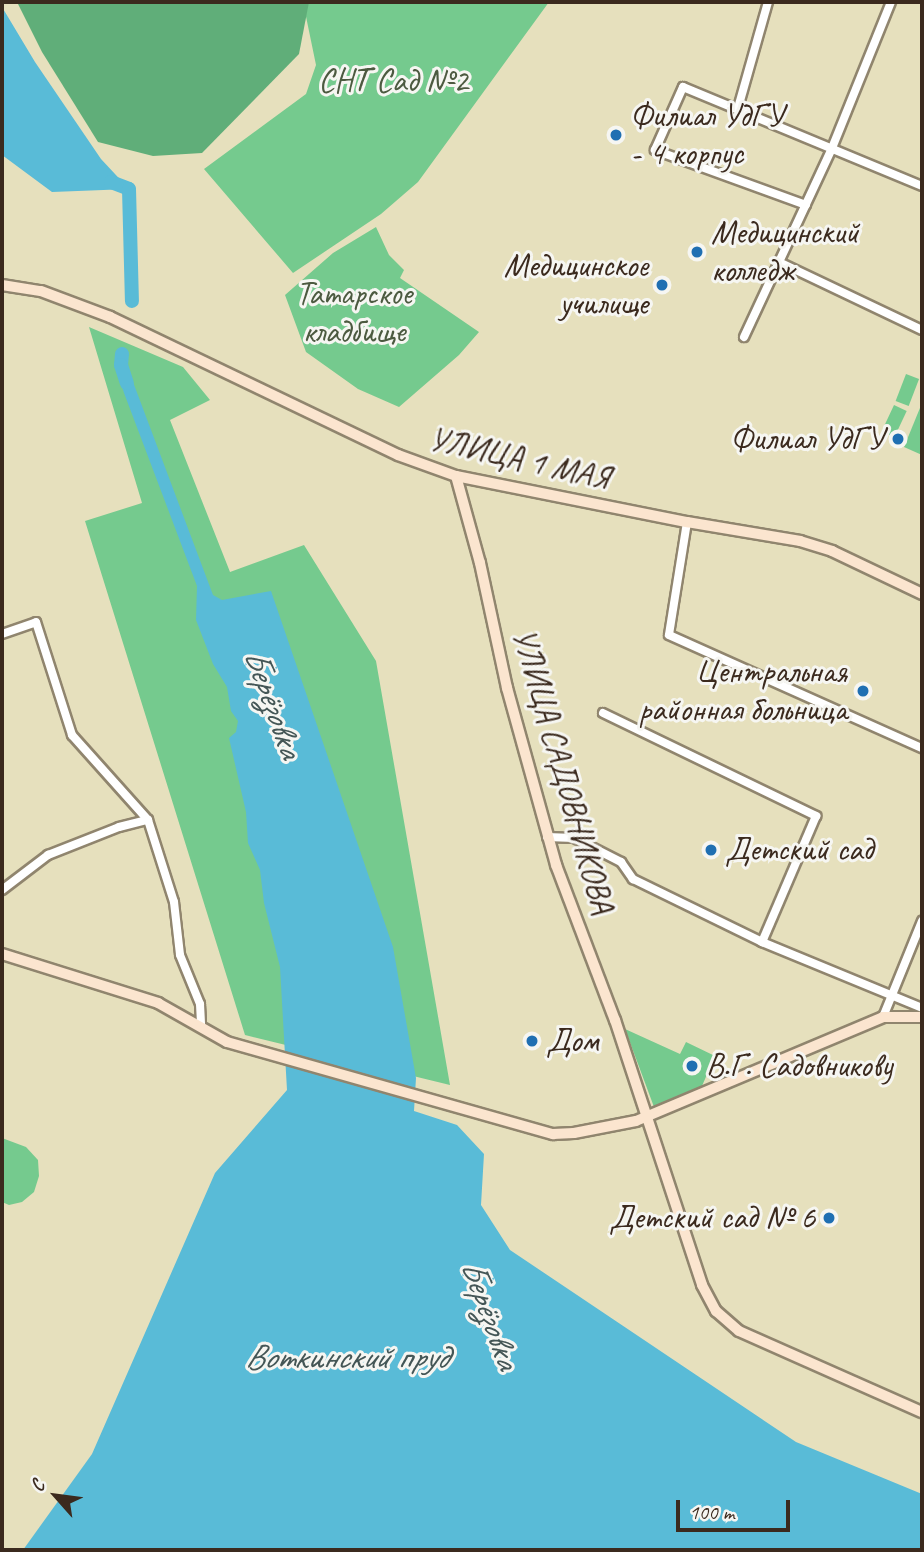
<!DOCTYPE html>
<meta charset="utf-8">
<style>
body{margin:0}
#map{position:relative;width:924px;height:1552px;overflow:hidden;background:#e6e0bd;font-family:Caveat,sans-serif}
div>[style]{position:absolute}
[style*='--x']{left:calc(var(--x)*1px);top:calc(var(--y)*1px);width:calc(var(--w)*1px);rotate:calc(var(--a)*1deg)}
.green>*{inset:0;background:#75ca8e;transform-origin:0 0}
.forest>*{inset:0;background:#60ae79}
.water>*{inset:0;background:#59bbd7}
.river>*{height:14px;margin:-7px;padding:0 7px;transform-origin:7px;border-radius:7px;background:#59bbd7}
.roads{filter:drop-shadow(2px 0 #90856e) drop-shadow(-2px 0 #90856e) drop-shadow(0 2px #90856e) drop-shadow(0 -2px #90856e)}
.street>*{height:8px;margin:-4px;padding:0 4px;transform-origin:4px;border-radius:4px;background:#fff}
.secondary>*{height:10px;margin:-5px;padding:0 5px;transform-origin:5px;border-radius:5px;background:#fbe5cf}
.dots>*{width:19px;height:19px;translate:-50% -50%;box-sizing:border-box;border:4px solid #f6f6f2;border-radius:50%}
span{translate:-50% -50%;white-space:nowrap;text-align:center;line-height:1.15;-webkit-text-stroke:6px #f6f6f2;paint-order:stroke}
.park-label{font-size:33px;color:#4c5a40}
.poi-label{font-size:33px;color:#3b2a1e}
.left{translate:0 -50%;text-align:left}
.right{translate:-100% -50%;text-align:right}
.street-label{font-size:33px;color:#3b2a1e}
.water-label{font-size:35px;color:#445656;font-style:italic}
.frame{position:absolute;inset:0;border:4px solid #3b2a1e;pointer-events:none}
.north{position:absolute;left:21px;top:1461px;width:70px;height:70px;-webkit-text-stroke:5px #f6f6f2;paint-order:stroke;rotate:298deg;font-size:19px;font-weight:700;line-height:28px;text-align:center;color:#3b2a1e}
.north::after{content:'';display:block;margin:auto;width:24px;height:32px;background:#3b2a1e;clip-path:polygon(50% 0,100% 100%,50% 72%,0 100%)}
.scale{position:absolute;left:676px;top:1500px;width:114px;height:32px;box-sizing:border-box;border:4px solid #3b2a1e;border-top:0;padding-left:9px;font-size:21px;line-height:24px;white-space:nowrap;color:#3b2a1e;-webkit-text-stroke:5px #f6f6f2;paint-order:stroke}
</style>
<div id="map">
<div class="green">
<div style="clip-path:polygon(303px 2px,549px 2px,418px 182px,381px 214px,293px 273px,204px 169px,306px 94px,316px 65px)"></div>
<div style="clip-path:polygon(376px 227px,389px 255px,404px 270px,400px 278px,479px 332px,459px 355px,399px 407px,358px 389px,306px 352px,285px 295px,333px 253px)"></div>
<div style="clip-path:polygon(89px 327px,183px 367px,210px 400px,170px 420px,230px 572px,304px 545px,376px 661px,450px 1085px,245px 1035px,85px 521px,142px 503px)"></div>
<div style="left:906px;top:374px;width:14px;height:29px;rotate:21deg"></div>
<div style="clip-path:polygon(922px 403px,922px 455px,904px 447px)"></div>
<div style="left:894px;top:405px;width:14px;height:29px;rotate:25deg"></div>
<div style="clip-path:polygon(625px 1029px,680px 1054px,686px 1042px,715px 1056px,702px 1086px,654px 1107px)"></div>
<div style="clip-path:polygon(2px 1138px,26px 1147px,38px 1160px,39px 1176px,34px 1192px,22px 1202px,9px 1205px,2px 1202px)"></div>
</div>
<div class="forest">
<div style="clip-path:polygon(17px 2px,309px 2px,299px 54px,202px 153px,153px 156px,98px 142px,42px 52px)"></div>
</div>
<div class="water">
<div style="clip-path:polygon(2px 7px,35px 62px,101px 159px,129px 189px,52px 192px,2px 155px)"></div>
<div style="clip-path:polygon(121px 365px,127px 366px,213px 595px,222px 600px,271px 591px,393px 947px,416px 1078px,414px 1111px,457px 1125px,484px 1154px,481px 1205px,510px 1250px,796px 1442px,922px 1494px,922px 1550px,23px 1550px,92px 1454px,215px 1173px,287px 1090px,280px 967px,264px 903px,260px 870px,248px 843px,246px 812px,229px 738px,236px 732px,238px 721px,231px 711px,227px 687px,213px 664px,196px 620px,197px 586px,124px 393px,116px 367px)"></div>
</div>
<div class="river">
<div style="--x:111;--y:182;--w:19;--a:21"></div>
<div style="--x:129;--y:189;--w:112;--a:88.5"></div>
<div style="--x:122;--y:354;--w:11;--a:95"></div>
<div style="--x:121;--y:365;--w:19;--a:72"></div>
</div>
<div class="roads">
<div class="street">
<div style="--x:738;--y:108;--w:110;--a:-74.2"></div>
<div style="--x:806;--y:205;--w:161;--a:-160"></div>
<div style="--x:655;--y:150;--w:69;--a:-66"></div>
<div style="--x:683;--y:87;--w:259;--a:22.5"></div>
<div style="--x:779;--y:262;--w:158;--a:25.4"></div>
<div style="--x:744;--y:337;--w:208;--a:-65"></div>
<div style="--x:832;--y:148;--w:157;--a:-68"></div>
<div style="--x:687;--y:522;--w:114;--a:99.1"></div>
<div style="--x:669;--y:635;--w:277;--a:24.1"></div>
<div style="--x:2;--y:634;--w:36;--a:-19"></div>
<div style="--x:36;--y:622;--w:119;--a:72.3"></div>
<div style="--x:72;--y:735;--w:114;--a:48.2"></div>
<div style="--x:148;--y:820;--w:86;--a:72.4"></div>
<div style="--x:174;--y:902;--w:53;--a:83.5"></div>
<div style="--x:180;--y:955;--w:53;--a:67.8"></div>
<div style="--x:200;--y:1004;--w:22;--a:87"></div>
<div style="--x:603;--y:713;--w:237;--a:25.8"></div>
<div style="--x:816;--y:816;--w:137;--a:113.2"></div>
<div style="--x:547;--y:837;--w:27;--a:2"></div>
<div style="--x:574;--y:838;--w:53;--a:27.1"></div>
<div style="--x:621;--y:862;--w:21;--a:55"></div>
<div style="--x:633;--y:879;--w:144;--a:26"></div>
<div style="--x:762;--y:942;--w:173;--a:22.4"></div>
<div style="--x:2;--y:890;--w:58;--a:-37.3"></div>
<div style="--x:48;--y:855;--w:76;--a:-21.5"></div>
<div style="--x:119;--y:827;--w:30;--a:-14"></div>
<div style="--x:883;--y:1017;--w:104;--a:-67.9"></div>
</div>
<div class="secondary">
<div style="--x:2;--y:285;--w:39;--a:9"></div>
<div style="--x:41;--y:291;--w:74;--a:20.6"></div>
<div style="--x:110;--y:317;--w:319;--a:25.6"></div>
<div style="--x:398;--y:455;--w:62;--a:19.9"></div>
<div style="--x:456;--y:476;--w:236;--a:11.3"></div>
<div style="--x:687;--y:522;--w:115;--a:9.5"></div>
<div style="--x:800;--y:541;--w:34;--a:17"></div>
<div style="--x:832;--y:551;--w:100;--a:25.5"></div>
<div style="--x:456;--y:476;--w:90;--a:74.6"></div>
<div style="--x:480;--y:563;--w:128;--a:77.8"></div>
<div style="--x:507;--y:688;--w:184;--a:74.5"></div>
<div style="--x:556;--y:865;--w:166;--a:69.2"></div>
<div style="--x:615;--y:1020;--w:279;--a:71.8"></div>
<div style="--x:702;--y:1285;--w:30;--a:62"></div>
<div style="--x:716;--y:1311;--w:30;--a:41"></div>
<div style="--x:739;--y:1331;--w:200;--a:23.9"></div>
<div style="--x:2;--y:954;--w:164;--a:17.4"></div>
<div style="--x:158;--y:1003;--w:79;--a:29.5"></div>
<div style="--x:227;--y:1042;--w:339;--a:15.8"></div>
<div style="--x:553;--y:1134;--w:21;--a:-3"></div>
<div style="--x:574;--y:1133;--w:63;--a:-11"></div>
<div style="--x:636;--y:1121;--w:268;--a:-22.8"></div>
<div style="--x:883;--y:1017;--w:39;--a:0"></div>
</div>
</div>
<div class="dots">
<div style="left:616px;top:135px;background:#1f6fb2"></div>
<div style="left:697px;top:252px;background:#1f6fb2"></div>
<div style="left:662px;top:285px;background:#1f6fb2"></div>
<div style="left:898px;top:439px;background:#1f6fb2"></div>
<div style="left:863px;top:691px;background:#1f6fb2"></div>
<div style="left:711px;top:850px;background:#1f6fb2"></div>
<div style="left:532px;top:1041px;background:#1f6fb2"></div>
<div style="left:692px;top:1066px;background:#1f6fb2"></div>
<div style="left:829px;top:1218px;background:#1f6fb2"></div>
</div>
<div class="park-label">
<span style="left:393px;top:81px">СНТ Сад №2</span>
<span style="left:354px;top:313px">Татарское<br>кладбище</span>
</div>
<div class="poi-label">
<span class="left" style="left:630px;top:135px">Филиал УдГУ<br>- 4 корпус</span>
<span class="left" style="left:711px;top:252px">Медицинский<br>колледж</span>
<span class="right" style="left:648px;top:285px">Медицинское<br>училище</span>
<span class="right" style="left:884px;top:439px">Филиал УдГУ</span>
<span class="right" style="left:847px;top:691px">Центральная<br>районная больница</span>
<span class="left" style="left:725px;top:850px">Детский сад</span>
<span class="left" style="left:546px;top:1041px">Дом</span>
<span class="left" style="left:706px;top:1066px">В.Г. Садовникову</span>
<span class="right" style="left:815px;top:1218px">Детский сад № 6</span>
</div>
<div class="street-label">
<span style="left:519px;top:459px;rotate:13deg">УЛИЦА 1 МАЯ</span>
<span style="left:563px;top:771px;rotate:74deg">УЛИЦА САДОВНИКОВА</span>
</div>
<div class="water-label">
<span style="left:273px;top:703px;rotate:70deg">Берёзовка</span>
<span style="left:490px;top:1314px;rotate:70deg">Берёзовка</span>
<span style="left:346px;top:1357px">Воткинский пруд</span>
</div>
<div class="frame"></div>
<div class="north">С</div>
<div class="scale">100 m</div>
</div>
